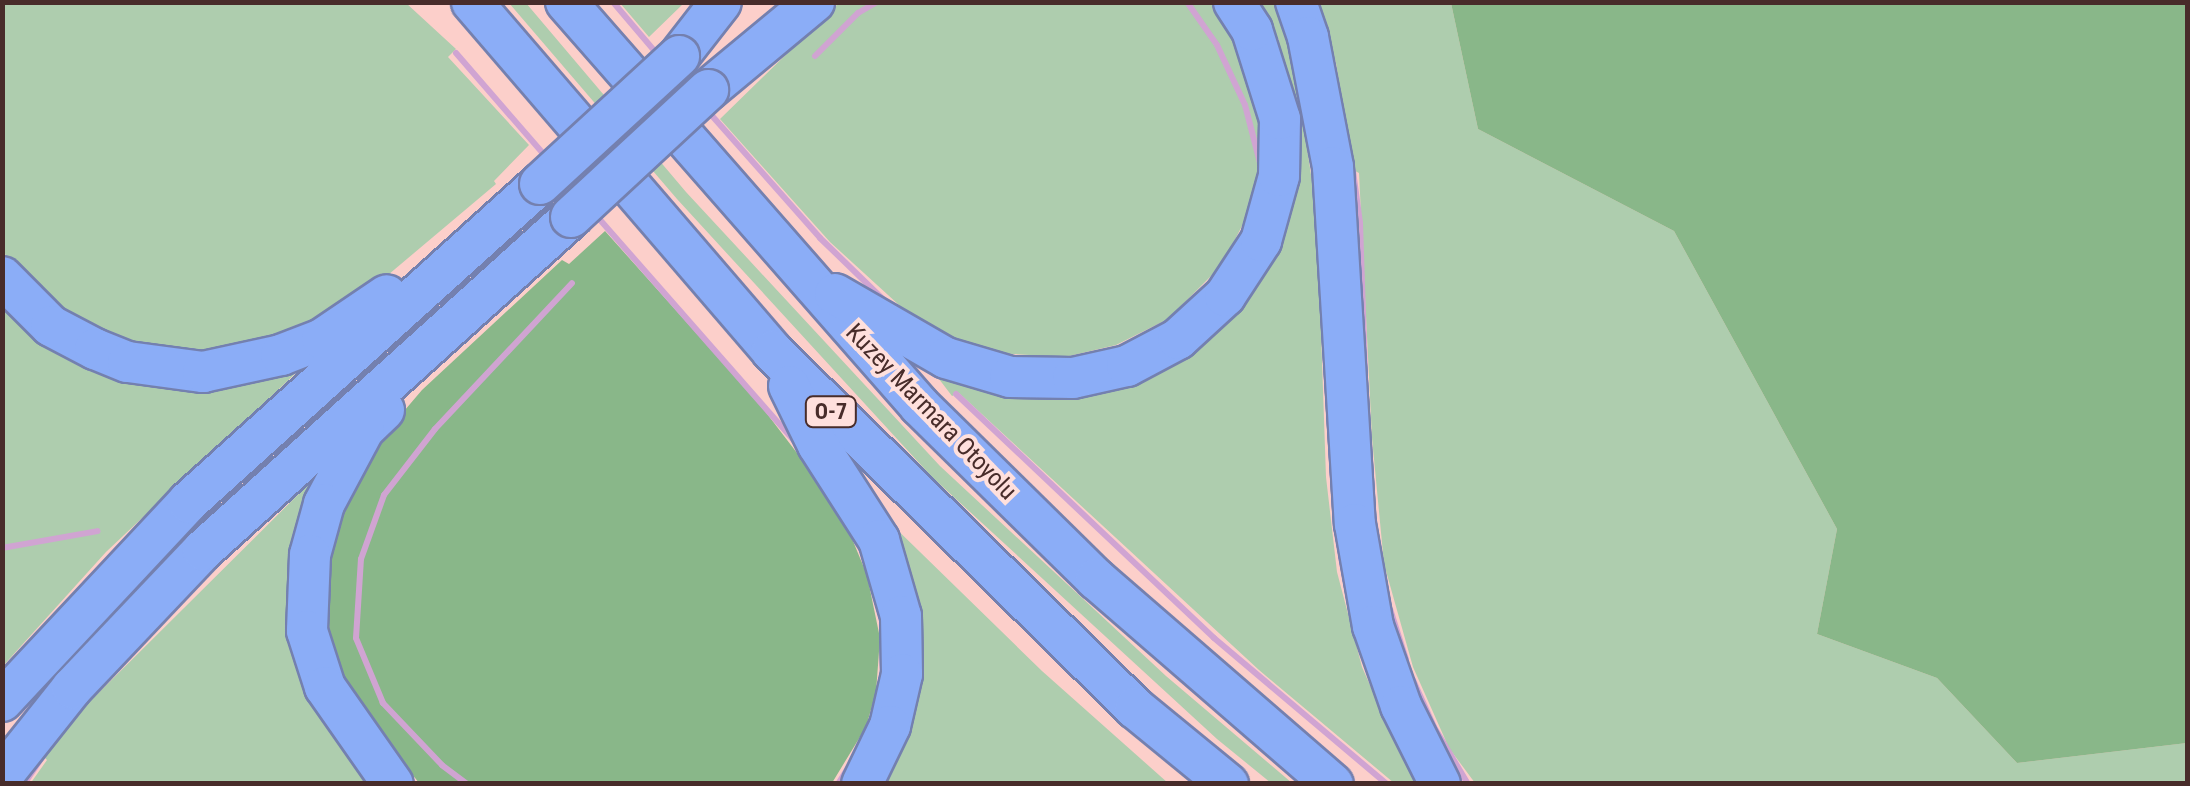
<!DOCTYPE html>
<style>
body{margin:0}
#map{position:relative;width:2190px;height:786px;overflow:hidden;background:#fccfca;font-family:"Roboto Condensed",sans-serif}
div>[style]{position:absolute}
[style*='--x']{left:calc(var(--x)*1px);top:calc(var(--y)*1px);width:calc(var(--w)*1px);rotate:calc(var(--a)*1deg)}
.green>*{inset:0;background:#aecdae}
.forest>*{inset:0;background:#89b789}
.stream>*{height:6px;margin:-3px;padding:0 3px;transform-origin:3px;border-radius:3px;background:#d0a4d2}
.roads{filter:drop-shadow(2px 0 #7480af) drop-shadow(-2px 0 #7480af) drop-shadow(0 2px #7480af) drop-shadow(0 -2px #7480af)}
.highway>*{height:40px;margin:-20px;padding:0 20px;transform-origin:20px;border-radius:20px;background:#8badf7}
.bridges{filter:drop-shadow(2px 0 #7480af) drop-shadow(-2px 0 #7480af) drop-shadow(0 2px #7480af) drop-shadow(0 -2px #7480af)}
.highway-bridge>*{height:40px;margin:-20px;padding:0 20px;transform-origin:20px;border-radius:20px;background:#8badf7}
span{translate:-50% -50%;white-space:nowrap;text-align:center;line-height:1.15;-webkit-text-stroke:8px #ffe0dd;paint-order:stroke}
.shield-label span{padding:2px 8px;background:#ffe0dd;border:2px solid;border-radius:8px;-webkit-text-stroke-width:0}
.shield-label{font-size:22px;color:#482c2a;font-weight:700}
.street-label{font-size:25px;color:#482c2a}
.frame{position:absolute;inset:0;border:5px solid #482c2a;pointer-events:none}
</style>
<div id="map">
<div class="green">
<div style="clip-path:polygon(5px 2px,406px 3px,456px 49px,448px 57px,529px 145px,494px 181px,496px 184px,382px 280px,300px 331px,244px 351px,182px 353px,132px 346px,79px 323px,41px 294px,3px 252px)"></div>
<div style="clip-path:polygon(509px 3px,526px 3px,686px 192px,940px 466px,1166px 676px,1292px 783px,1271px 783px,1217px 739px,932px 477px,677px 199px)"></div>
<div style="clip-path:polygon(620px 3px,619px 3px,684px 3px,649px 37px)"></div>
<div style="clip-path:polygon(839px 3px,1215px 3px,1238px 31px,1260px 105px,1264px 170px,1258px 169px,1246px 218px,1222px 265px,1168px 319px,1116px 345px,1065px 357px,995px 353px,950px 337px,911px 316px,830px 242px,720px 119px)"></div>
<div style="clip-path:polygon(1254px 3px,1278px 3px,1308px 100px,1300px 101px,1317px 215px,1326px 477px,1337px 572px,1362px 667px,1399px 751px,1420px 783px,1394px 783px,1259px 670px,959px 393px,952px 396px,929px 366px,975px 383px,972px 389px,1057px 398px,1129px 387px,1181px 361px,1226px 325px,1258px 284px,1293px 205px,1286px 202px,1274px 47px,1279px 40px)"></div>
<div style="clip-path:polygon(1316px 3px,1451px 3px,1478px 129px,1674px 231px,1837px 529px,1817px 634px,1937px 678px,2017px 763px,2187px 743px,2187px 783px,1475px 783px,1449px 748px,1413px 667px,1384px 564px,1372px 438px,1359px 173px,1353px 170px,1336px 63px)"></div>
<div style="clip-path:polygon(2px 297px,79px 355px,314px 356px,106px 552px,3px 666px)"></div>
<div style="clip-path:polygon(343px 450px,299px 550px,376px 783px,30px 784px,47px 760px,39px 752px)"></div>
<div style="clip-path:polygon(880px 513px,1042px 671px,1168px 783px,879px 784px,898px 753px)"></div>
</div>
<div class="forest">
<div style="clip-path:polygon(1451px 3px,2187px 3px,2187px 743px,2017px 763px,1937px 678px,1817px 634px,1837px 529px,1674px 231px,1478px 129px)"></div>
<div style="clip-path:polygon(605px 231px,758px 402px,810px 470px,848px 529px,867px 575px,880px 638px,876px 692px,866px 727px,832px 783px,419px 783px,346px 690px,330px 641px,327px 594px,334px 539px,355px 484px,381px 438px,422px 390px,562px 260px,569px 264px)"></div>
</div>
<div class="stream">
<div style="--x:613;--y:2;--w:70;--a:49.7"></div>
<div style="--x:1187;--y:2;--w:52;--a:55.1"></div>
<div style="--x:1217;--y:45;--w:66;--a:65"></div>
<div style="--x:1245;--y:105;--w:60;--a:75.5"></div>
<div style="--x:456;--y:53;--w:139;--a:49.1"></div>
<div style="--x:815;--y:56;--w:61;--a:-45"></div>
<div style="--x:858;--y:13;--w:22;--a:-30"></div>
<div style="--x:706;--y:109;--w:172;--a:48.5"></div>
<div style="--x:820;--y:238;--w:91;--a:44.1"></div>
<div style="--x:1353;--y:171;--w:52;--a:82.3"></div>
<div style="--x:1360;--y:223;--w:150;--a:88.1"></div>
<div style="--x:594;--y:213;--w:308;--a:48.7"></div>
<div style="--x:956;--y:394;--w:355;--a:43.4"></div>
<div style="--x:1214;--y:638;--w:226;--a:40.2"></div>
<div style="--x:2;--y:548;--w:97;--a:-10"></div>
<div style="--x:1341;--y:557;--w:33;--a:79"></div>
<div style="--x:1390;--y:609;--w:52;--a:72.3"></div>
<div style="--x:1413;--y:680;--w:51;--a:65.9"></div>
<div style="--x:1434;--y:727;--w:66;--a:59.2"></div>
<div style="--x:24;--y:784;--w:34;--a:-56"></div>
<div style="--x:467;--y:784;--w:31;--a:-143"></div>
<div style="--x:442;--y:765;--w:86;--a:-133.6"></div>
<div style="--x:383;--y:703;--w:70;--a:-112.6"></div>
<div style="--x:356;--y:638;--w:79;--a:-86.4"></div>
<div style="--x:361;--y:559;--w:68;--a:-70.2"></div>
<div style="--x:384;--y:495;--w:83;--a:-52.3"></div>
<div style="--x:435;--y:429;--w:200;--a:-46.8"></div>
<div style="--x:838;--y:784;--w:19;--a:-58"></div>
</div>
<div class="roads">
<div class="highway">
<div style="--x:472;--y:2;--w:460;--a:49.3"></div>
<div style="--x:772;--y:351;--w:509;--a:44.52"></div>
<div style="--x:1135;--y:708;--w:120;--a:39.3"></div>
<div style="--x:566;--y:2;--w:537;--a:48.77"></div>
<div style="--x:920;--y:406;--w:247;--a:44.5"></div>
<div style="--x:1096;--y:579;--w:313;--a:40.9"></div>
<div style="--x:1296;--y:2;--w:37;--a:71"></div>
<div style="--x:1308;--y:37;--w:132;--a:79.1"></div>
<div style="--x:1333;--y:167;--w:358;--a:86.5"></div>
<div style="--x:1355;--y:524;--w:104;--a:80"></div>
<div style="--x:1373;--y:626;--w:85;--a:70.7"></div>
<div style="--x:1401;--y:706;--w:87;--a:63.4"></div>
<div style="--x:679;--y:56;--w:68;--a:-52.1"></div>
<div style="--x:708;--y:90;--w:138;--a:-39.7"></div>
<div style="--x:2;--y:277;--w:69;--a:45"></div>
<div style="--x:51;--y:326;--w:50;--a:27.6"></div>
<div style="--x:95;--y:349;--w:35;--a:22"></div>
<div style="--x:128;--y:362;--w:76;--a:7.6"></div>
<div style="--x:203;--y:372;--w:80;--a:-12.3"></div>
<div style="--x:281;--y:355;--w:44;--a:-21.3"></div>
<div style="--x:322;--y:339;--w:78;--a:-34.1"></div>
<div style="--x:835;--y:294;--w:128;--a:30"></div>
<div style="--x:946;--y:358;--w:67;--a:16.5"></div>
<div style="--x:1010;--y:377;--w:63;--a:0.9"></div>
<div style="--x:1073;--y:378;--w:55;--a:-12.5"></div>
<div style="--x:1127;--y:366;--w:58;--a:-27.9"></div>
<div style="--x:1178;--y:339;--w:64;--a:-42.5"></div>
<div style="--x:1225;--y:296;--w:66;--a:-56.8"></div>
<div style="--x:1261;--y:241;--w:67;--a:-74.5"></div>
<div style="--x:1279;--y:176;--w:57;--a:-89"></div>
<div style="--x:1280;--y:119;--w:93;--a:-107.5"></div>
<div style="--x:1252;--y:30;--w:33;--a:-123"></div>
<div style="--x:789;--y:386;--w:66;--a:63.8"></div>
<div style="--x:818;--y:445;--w:113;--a:57.3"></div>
<div style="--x:879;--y:540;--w:79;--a:73.9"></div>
<div style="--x:901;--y:616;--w:58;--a:89"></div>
<div style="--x:902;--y:674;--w:53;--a:103"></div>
<div style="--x:890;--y:726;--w:64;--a:115.8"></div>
<div style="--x:384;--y:410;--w:28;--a:136"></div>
<div style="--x:364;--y:429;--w:85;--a:118.1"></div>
<div style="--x:324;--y:504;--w:53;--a:105.4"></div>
<div style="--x:310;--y:555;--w:76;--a:92.3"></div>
<div style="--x:307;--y:631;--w:59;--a:72.2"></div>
<div style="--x:325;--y:687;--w:118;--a:55"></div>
<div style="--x:2;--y:701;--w:272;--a:-46.9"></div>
<div style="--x:188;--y:502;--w:474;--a:-42.1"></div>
<div style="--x:2;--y:776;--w:112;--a:-51.5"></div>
<div style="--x:72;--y:688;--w:190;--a:-46.5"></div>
<div style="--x:203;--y:550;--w:496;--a:-42.1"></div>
</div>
</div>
<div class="bridges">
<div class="highway-bridge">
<div style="--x:540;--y:184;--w:189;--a:-42.6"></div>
<div style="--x:571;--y:217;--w:187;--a:-42.8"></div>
</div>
</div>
<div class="shield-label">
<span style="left:831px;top:412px">O-7</span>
</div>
<div class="street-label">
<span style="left:931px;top:412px;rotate:46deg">Kuzey Marmara Otoyolu</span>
</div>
<div class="frame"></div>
</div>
